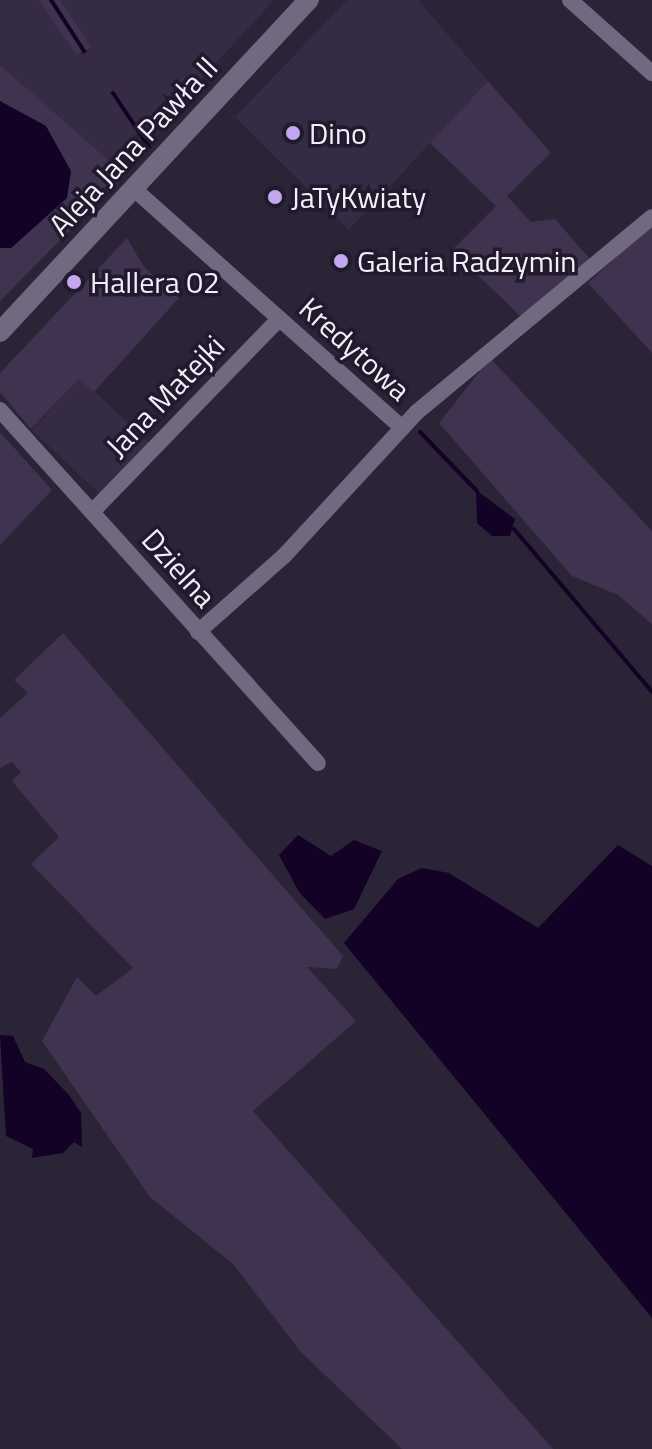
<!DOCTYPE html>
<meta charset="utf-8">
<style>
body{margin:0}
#map{position:relative;width:652px;height:1449px;overflow:hidden;background:#2b2336;font-family:"Titillium Web",sans-serif}
div>[style]{position:absolute}
[style*='--x']{left:calc(var(--x)*1px);top:calc(var(--y)*1px);width:calc(var(--w)*1px);rotate:calc(var(--a)*1deg)}
.built>*{inset:0;background:#352b44;transform-origin:0 0}
.green>*{inset:0;background:#3f3350}
.water>*{inset:0;background:#130126}
.stream>*{height:4px;margin:-2px;padding:0 2px;transform-origin:2px;border-radius:2px;background:#130126}
.minor>*{height:16px;margin:-8px;padding:0 8px;transform-origin:8px;border-radius:8px;background:#71697f}
.tertiary>*{height:20px;margin:-10px;padding:0 10px;transform-origin:10px;border-radius:10px;background:#71697f}
.dots>*{width:22px;height:22px;translate:-50% -50%;box-sizing:border-box;border:4px solid #21192c;border-radius:50%}
span{translate:-50% -50%;white-space:nowrap;text-align:center;line-height:1.15;-webkit-text-stroke:7px #21192c;paint-order:stroke}
.poi-label{font-size:30px;color:#f3eefb}
.left{translate:0 -50%;text-align:left}
.street-label{font-size:30px;color:#f3eefb}
</style>
<div id="map">
<div class="built">
<div style="clip-path:polygon(0 0,39px 0,83px 55px,92px 48px,60px 0,274px 0,150px 135px,144px 126px,107px 165px,0 65px)"></div>
<div style="clip-path:polygon(347px 0,418px 0,488px 81px,349px 230px,235px 117px)"></div>
<div style="left:80px;top:378px;width:96px;height:71px;rotate:43deg"></div>
</div>
<div class="green">
<div style="clip-path:polygon(39px 0,60px 0,92px 48px,76px 54px)"></div>
<div style="clip-path:polygon(0 65px,125px 175px,0 301px,0 248px,11px 248px,67px 198px,26px 117px,0 101px)"></div>
<div style="clip-path:polygon(488px 81px,551px 153px,507px 196px,531px 222px,555px 219px,590px 259px,522px 318px,452px 250px,496px 206px,430px 143px)"></div>
<div style="clip-path:polygon(652px 223px,652px 353px,588px 283px)"></div>
<div style="clip-path:polygon(127px 238px,144px 267px,179px 298px,94px 392px,79px 379px,31px 429px,0 392px,0 373px)"></div>
<div style="clip-path:polygon(490px 358px,652px 531px,652px 624px,618px 595px,572px 576px,439px 423px)"></div>
<div style="clip-path:polygon(0 432px,52px 490px,0 545px)"></div>
<div style="clip-path:polygon(63px 633px,343px 956px,337px 969px,307px 967px,356px 1021px,253px 1111px,553px 1449px,402px 1449px,301px 1352px,233px 1264px,150px 1197px,42px 1041px,77px 977px,96px 996px,133px 968px,31px 864px,59px 837px,12px 781px,21px 772px,12px 762px,0 768px,0 718px,28px 693px,14px 680px)"></div>
</div>
<div class="water">
<div style="clip-path:polygon(0 101px,46px 126px,71px 171px,67px 198px,11px 248px,0 248px)"></div>
<div style="clip-path:polygon(476px 490px,515px 519px,510px 536px,492px 536px,477px 523px)"></div>
<div style="clip-path:polygon(298px 835px,331px 856px,354px 840px,382px 851px,354px 909px,325px 919px,299px 892px,279px 855px)"></div>
<div style="clip-path:polygon(618px 845px,652px 866px,652px 1318px,344px 943px,398px 879px,422px 868px,449px 873px,538px 928px)"></div>
<div style="clip-path:polygon(0 1035px,13px 1036px,25px 1062px,44px 1069px,69px 1095px,81px 1113px,82px 1147px,74px 1142px,63px 1153px,32px 1158px,33px 1149px,6px 1136px)"></div>
</div>
<div class="stream">
<div style="--x:51;--y:0;--w:61;--a:57.1"></div>
<div style="--x:113;--y:93;--w:65;--a:56.3"></div>
<div style="--x:420;--y:432;--w:82;--a:46"></div>
<div style="--x:514;--y:529;--w:214;--a:49.7"></div>
</div>
<div class="minor">
<div style="--x:570;--y:0;--w:110;--a:41.7"></div>
<div style="--x:134;--y:189;--w:359;--a:41.7"></div>
<div style="--x:0;--y:410;--w:475;--a:48"></div>
<div style="--x:92;--y:512;--w:269;--a:-45.9"></div>
<div style="--x:198;--y:632;--w:115;--a:-41.5"></div>
<div style="--x:284;--y:556;--w:196;--a:-47.3"></div>
<div style="--x:417;--y:412;--w:305;--a:-39.7"></div>
</div>
<div class="tertiary">
<div style="--x:0;--y:332;--w:454;--a:-47.1"></div>
</div>
<div class="dots">
<div style="left:293px;top:133px;background:#c4a7f1"></div>
<div style="left:275px;top:197px;background:#c4a7f1"></div>
<div style="left:341px;top:261px;background:#c4a7f1"></div>
<div style="left:74px;top:282px;background:#c4a7f1"></div>
</div>
<div class="poi-label">
<span class="left" style="left:309px;top:133px">Dino</span>
<span class="left" style="left:291px;top:197px">JaTyKwiaty</span>
<span class="left" style="left:357px;top:261px">Galeria Radzymin</span>
<span class="left" style="left:90px;top:282px">Hallera 02</span>
</div>
<div class="street-label">
<span style="left:133px;top:146px;rotate:-47deg">Aleja Jana Pawła II</span>
<span style="left:355px;top:349px;rotate:42deg">Kredytowa</span>
<span style="left:165px;top:396px;rotate:-46deg">Jana Matejki</span>
<span style="left:179px;top:568px;rotate:48deg">Dzielna</span>
</div>
</div>
